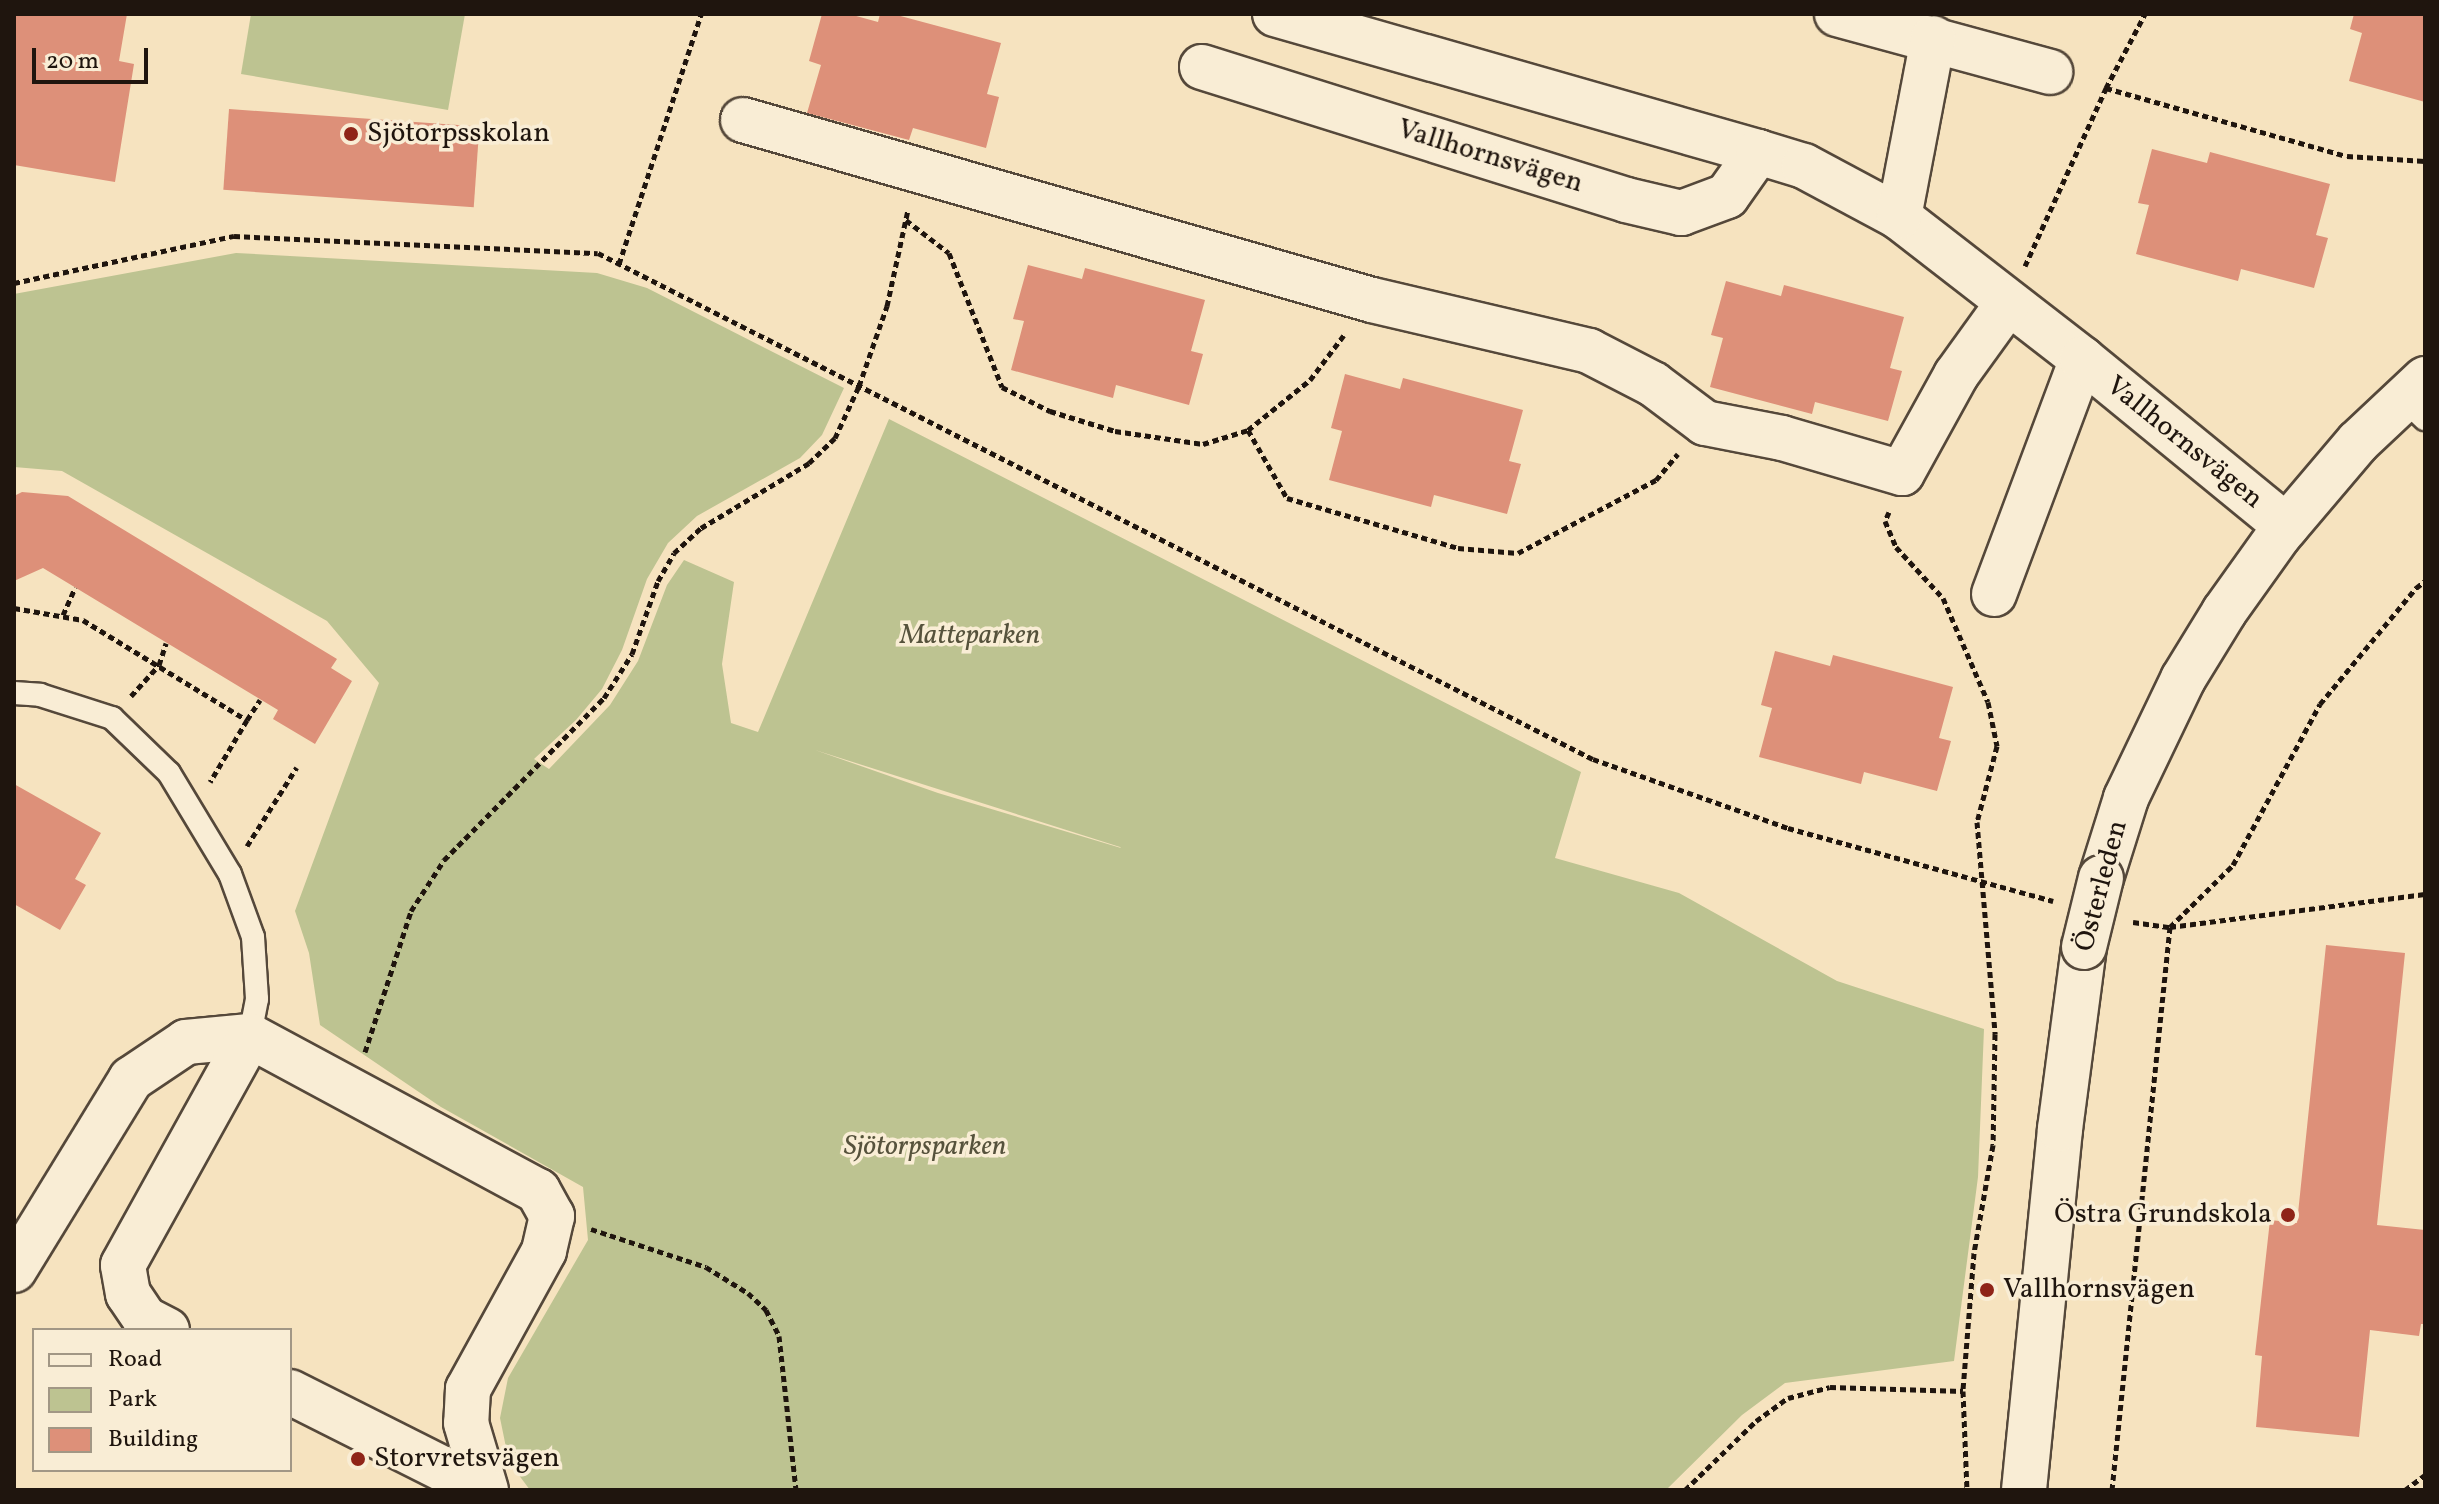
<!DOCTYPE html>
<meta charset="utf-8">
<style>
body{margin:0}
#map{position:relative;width:2439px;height:1504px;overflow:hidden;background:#f6e3bf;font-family:Vollkorn,serif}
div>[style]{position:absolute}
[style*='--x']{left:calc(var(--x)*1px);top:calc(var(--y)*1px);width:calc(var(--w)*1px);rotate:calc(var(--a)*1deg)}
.green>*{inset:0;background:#bdc391}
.building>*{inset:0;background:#dd9079;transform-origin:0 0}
.path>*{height:5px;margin-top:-2.5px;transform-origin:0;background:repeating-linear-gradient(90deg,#1f150e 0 6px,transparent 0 10px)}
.roads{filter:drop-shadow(2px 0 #55483a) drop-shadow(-2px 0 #55483a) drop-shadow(0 2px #55483a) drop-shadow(0 -2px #55483a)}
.service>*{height:22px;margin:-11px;padding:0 11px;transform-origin:11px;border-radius:11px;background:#f9edd5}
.minor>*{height:44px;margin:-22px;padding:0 22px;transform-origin:22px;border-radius:22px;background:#f9edd5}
.tertiary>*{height:44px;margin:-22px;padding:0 22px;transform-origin:22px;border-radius:22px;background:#f9edd5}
.bridges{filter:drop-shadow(2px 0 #55483a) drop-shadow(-2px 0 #55483a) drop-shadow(0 2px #55483a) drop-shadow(0 -2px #55483a)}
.tertiary-bridge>*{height:44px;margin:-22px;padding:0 22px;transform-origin:22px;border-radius:22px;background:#f9edd5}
.dots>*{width:22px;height:22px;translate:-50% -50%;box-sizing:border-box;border:4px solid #f9edd5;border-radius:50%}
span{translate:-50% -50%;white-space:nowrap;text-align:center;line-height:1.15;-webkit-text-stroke:7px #f9edd5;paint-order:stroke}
.poi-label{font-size:28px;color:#1f150e}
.left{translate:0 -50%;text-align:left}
.right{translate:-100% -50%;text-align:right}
.street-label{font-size:28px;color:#1f150e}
.park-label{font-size:28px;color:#56523c;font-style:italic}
.frame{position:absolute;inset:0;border:16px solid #1f150e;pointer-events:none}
.legend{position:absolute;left:32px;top:1328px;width:260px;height:144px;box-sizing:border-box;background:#f9edd5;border:2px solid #a29785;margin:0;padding:10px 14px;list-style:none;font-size:24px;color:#1f150e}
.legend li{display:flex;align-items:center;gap:16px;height:40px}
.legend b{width:40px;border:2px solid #a29785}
.scale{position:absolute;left:32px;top:48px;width:116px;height:36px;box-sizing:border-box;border:4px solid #1f150e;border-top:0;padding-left:10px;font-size:24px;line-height:28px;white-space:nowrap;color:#1f150e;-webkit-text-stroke:6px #f9edd5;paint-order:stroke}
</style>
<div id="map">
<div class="green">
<div style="clip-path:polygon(251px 14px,465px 14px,448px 110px,241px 74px)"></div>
<div style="clip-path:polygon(evenodd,236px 253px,597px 273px,647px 288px,844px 388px,822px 435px,800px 458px,697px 516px,668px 543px,647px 579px,622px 650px,602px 689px,576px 720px,534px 759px,549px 769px,610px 705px,638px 661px,667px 585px,684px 560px,734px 582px,722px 664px,731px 723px,758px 732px,889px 419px,1581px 772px,1555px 858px,1679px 893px,1837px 981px,1984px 1029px,1978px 1177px,1954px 1361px,1785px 1383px,1742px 1415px,1666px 1490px,530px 1490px,509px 1462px,500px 1418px,508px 1378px,588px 1240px,583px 1187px,441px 1107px,320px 1025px,309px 953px,295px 911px,379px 683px,327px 621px,62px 471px,14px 467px,14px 294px,236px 253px,815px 750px,1120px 847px,1121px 848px,938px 793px,815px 750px)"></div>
</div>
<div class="building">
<div style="clip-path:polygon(14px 14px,127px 14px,119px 61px,134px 64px,115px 182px,14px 165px)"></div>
<div style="clip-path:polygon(822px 14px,849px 14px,878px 22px,880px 14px,893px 14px,1001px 43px,987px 94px,999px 97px,986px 148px,913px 128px,909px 140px,807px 113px,821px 65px,809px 61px)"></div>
<div style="clip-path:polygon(2354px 14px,2425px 14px,2425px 102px,2349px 81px,2362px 33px,2350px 29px)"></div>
<div style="left:229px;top:109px;width:251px;height:81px;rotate:4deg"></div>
<div style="clip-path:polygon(2152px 149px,2207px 163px,2210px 152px,2330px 184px,2316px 235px,2328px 238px,2314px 288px,2241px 269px,2238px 281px,2136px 254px,2149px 205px,2138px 203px)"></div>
<div style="clip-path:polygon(1028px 265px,1082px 279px,1085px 268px,1205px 300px,1191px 351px,1203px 354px,1189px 405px,1116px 385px,1113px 398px,1011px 370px,1024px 321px,1013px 319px)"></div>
<div style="clip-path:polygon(1726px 281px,1781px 296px,1784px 285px,1904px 317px,1890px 368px,1902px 371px,1888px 421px,1815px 402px,1812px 414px,1710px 387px,1723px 338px,1711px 335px)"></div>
<div style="clip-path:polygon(1345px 374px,1400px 389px,1403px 378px,1523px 410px,1509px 461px,1521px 464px,1507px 514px,1434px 495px,1431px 507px,1329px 480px,1342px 431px,1331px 428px)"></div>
<div style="clip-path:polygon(22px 492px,68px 496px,337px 659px,331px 668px,352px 681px,315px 744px,273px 719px,278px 710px,43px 568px,14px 581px,14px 496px)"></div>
<div style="clip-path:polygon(1775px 651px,1830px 666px,1833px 655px,1953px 687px,1939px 738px,1951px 741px,1937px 791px,1864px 772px,1861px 784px,1759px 757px,1772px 708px,1761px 705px)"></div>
<div style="clip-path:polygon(14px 784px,101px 833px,75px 879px,86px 885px,60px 930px,14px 904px)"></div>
<div style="clip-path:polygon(2326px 945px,2405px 953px,2377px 1225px,2425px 1230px,2425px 1324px,2421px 1324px,2419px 1336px,2370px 1330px,2359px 1437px,2256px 1427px,2262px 1356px,2255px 1355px,2270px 1220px,2297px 1223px)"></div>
</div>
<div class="path">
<div style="--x:2106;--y:88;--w:250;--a:15.8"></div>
<div style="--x:2347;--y:156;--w:78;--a:3.7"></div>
<div style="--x:906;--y:220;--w:54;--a:37.5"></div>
<div style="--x:949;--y:253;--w:144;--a:68.4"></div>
<div style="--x:1002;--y:387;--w:54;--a:26.6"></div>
<div style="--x:1050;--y:411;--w:68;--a:17.1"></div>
<div style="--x:1115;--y:431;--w:89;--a:8.4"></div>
<div style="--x:1203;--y:444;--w:47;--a:-17.3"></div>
<div style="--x:1248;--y:430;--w:80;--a:-38.9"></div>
<div style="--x:1310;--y:380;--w:56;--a:-52.9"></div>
<div style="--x:619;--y:264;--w:263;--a:-71.8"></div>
<div style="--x:2025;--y:266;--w:196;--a:-65.5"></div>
<div style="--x:2106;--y:88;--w:84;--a:-62.2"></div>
<div style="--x:14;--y:283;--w:225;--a:-12.1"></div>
<div style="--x:234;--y:236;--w:364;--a:2.7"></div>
<div style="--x:598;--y:253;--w:1116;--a:26.96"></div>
<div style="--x:1593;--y:759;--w:207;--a:19.5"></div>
<div style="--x:1788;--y:828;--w:275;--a:15.4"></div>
<div style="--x:1248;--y:430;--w:78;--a:60.2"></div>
<div style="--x:1287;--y:498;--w:178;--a:16.3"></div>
<div style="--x:1458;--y:548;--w:60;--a:4.8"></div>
<div style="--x:1518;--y:553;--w:156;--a:-27.9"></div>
<div style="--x:1656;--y:480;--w:34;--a:-50"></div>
<div style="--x:1889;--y:512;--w:10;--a:114"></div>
<div style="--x:1885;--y:521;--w:28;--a:67"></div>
<div style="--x:1896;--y:547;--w:69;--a:47.3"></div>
<div style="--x:1943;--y:598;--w:113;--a:66.6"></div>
<div style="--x:1988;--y:702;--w:45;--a:78.4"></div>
<div style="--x:1997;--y:746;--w:79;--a:104.7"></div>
<div style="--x:1977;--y:822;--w:213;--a:85.1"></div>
<div style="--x:1995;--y:1034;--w:111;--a:91"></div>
<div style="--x:1993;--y:1145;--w:110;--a:100"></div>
<div style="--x:1974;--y:1253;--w:138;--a:94.6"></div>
<div style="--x:1963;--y:1391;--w:99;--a:87.7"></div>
<div style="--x:14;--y:608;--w:70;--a:9.9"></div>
<div style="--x:83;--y:620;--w:192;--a:31.4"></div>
<div style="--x:247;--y:720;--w:72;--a:120.8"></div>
<div style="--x:63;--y:615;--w:30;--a:-66"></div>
<div style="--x:131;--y:696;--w:42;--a:-47.9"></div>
<div style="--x:159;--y:665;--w:23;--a:-72"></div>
<div style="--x:247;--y:720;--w:24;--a:-57"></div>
<div style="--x:247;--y:846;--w:93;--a:-57.7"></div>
<div style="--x:2133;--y:922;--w:37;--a:8"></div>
<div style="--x:2170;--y:927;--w:257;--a:-7.4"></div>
<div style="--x:365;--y:1052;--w:148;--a:-71.9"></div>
<div style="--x:411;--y:911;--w:61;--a:-57.1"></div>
<div style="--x:444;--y:860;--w:228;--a:-45.4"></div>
<div style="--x:604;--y:698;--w:52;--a:-57.5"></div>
<div style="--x:632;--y:654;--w:77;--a:-70.4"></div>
<div style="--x:658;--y:581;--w:32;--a:-60"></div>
<div style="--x:674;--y:553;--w:37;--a:-43"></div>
<div style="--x:701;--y:528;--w:126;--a:-31"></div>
<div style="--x:809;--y:463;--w:36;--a:-44"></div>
<div style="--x:835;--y:438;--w:57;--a:-65.2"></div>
<div style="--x:859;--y:386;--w:85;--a:-70.7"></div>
<div style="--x:887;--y:306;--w:98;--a:-77.7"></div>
<div style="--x:591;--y:1229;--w:121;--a:18.3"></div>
<div style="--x:706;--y:1267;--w:49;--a:31.8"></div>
<div style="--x:748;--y:1293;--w:25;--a:43"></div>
<div style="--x:766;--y:1310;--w:29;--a:63"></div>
<div style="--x:779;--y:1336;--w:155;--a:83.7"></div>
<div style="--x:1685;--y:1490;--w:99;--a:-44.2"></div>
<div style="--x:1756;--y:1421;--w:39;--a:-36"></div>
<div style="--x:1788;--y:1398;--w:43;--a:-14.7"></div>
<div style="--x:1830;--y:1387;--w:133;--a:1.7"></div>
<div style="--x:2112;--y:1490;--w:566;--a:-84.12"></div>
<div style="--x:2170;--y:927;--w:88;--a:-44.5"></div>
<div style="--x:2233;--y:865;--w:183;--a:-61.6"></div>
<div style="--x:2320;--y:704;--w:151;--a:-50.4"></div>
<div style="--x:2416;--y:588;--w:11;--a:-38"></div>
<div style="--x:2405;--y:1490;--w:25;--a:-37"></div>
</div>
<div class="roads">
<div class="service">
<div style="--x:2404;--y:399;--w:29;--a:44"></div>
<div style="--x:14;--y:693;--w:26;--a:4"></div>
<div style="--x:40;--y:695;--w:76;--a:17.7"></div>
<div style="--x:112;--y:718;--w:79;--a:44"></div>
<div style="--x:169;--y:773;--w:118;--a:58.9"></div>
<div style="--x:230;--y:874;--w:67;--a:69.9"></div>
<div style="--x:253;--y:937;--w:62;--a:86.3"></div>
<div style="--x:257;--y:999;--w:38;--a:101"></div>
</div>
<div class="minor">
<div style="--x:1275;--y:14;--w:502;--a:15.95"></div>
<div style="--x:1837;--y:14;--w:221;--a:15.2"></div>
<div style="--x:1202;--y:67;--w:444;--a:17.4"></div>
<div style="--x:1626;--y:200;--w:57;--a:13.3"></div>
<div style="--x:1681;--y:213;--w:49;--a:-20.3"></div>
<div style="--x:1727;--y:196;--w:54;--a:-54.8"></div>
<div style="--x:1758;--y:152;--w:48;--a:16.9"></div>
<div style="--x:1804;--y:166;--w:108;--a:28.2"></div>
<div style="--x:1899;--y:217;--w:232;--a:37.8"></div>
<div style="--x:743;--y:120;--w:654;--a:15.97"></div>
<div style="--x:1372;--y:300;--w:223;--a:13.2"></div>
<div style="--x:1589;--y:351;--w:72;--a:27.3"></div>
<div style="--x:1653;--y:384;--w:65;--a:36.9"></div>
<div style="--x:1705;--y:423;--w:78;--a:11"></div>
<div style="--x:1782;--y:438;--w:125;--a:16.3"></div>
<div style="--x:1902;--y:473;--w:112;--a:-61.1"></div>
<div style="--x:1956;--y:375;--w:89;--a:-54.2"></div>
<div style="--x:1899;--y:217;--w:182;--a:-79.2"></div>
<div style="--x:1994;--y:594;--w:251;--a:-69.5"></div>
<div style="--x:2082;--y:359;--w:264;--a:39.3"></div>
<div style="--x:14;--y:1270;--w:224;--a:-58.5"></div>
<div style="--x:131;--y:1079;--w:66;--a:-33.9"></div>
<div style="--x:186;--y:1042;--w:64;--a:-5.4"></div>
<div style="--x:167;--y:1330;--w:25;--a:-153"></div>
<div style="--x:145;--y:1319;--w:30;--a:-124"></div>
<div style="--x:128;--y:1294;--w:29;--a:-100"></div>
<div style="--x:123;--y:1265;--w:262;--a:-61"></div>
<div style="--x:250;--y:1036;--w:327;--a:28.3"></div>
<div style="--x:538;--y:1191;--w:29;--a:61"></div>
<div style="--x:552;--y:1216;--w:36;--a:103"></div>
<div style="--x:544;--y:1251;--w:158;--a:118.8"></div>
<div style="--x:468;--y:1389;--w:34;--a:93"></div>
<div style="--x:466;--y:1423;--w:70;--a:73.4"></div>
<div style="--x:290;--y:1392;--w:218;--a:26.7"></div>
</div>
<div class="tertiary">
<div style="--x:2101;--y:878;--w:84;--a:-72.6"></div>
<div style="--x:2126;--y:798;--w:132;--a:-64.4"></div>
<div style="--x:2183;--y:679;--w:79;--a:-58.5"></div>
<div style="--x:2224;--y:612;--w:95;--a:-54.5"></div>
<div style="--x:2279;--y:535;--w:122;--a:-49.7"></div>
<div style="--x:2358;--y:442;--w:92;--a:-43.2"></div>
<div style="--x:2024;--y:1490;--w:363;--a:-84.3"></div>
<div style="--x:2060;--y:1129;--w:184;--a:-82.5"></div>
</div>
</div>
<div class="bridges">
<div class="tertiary-bridge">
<div style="--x:2084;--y:947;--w:71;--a:-76.2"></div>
</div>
</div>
<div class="dots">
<div style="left:351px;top:134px;background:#8f2418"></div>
<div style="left:2288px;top:1215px;background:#8f2418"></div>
<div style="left:1987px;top:1290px;background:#8f2418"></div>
<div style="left:358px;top:1459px;background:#8f2418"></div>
</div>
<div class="poi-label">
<span class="left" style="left:367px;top:134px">Sjötorpsskolan</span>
<span class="right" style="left:2272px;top:1215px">Östra Grundskola</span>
<span class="left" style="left:2003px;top:1290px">Vallhornsvägen</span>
<span class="left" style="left:374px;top:1459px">Storvretsvägen</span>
</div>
<div class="street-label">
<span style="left:1490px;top:157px;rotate:17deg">Vallhornsvägen</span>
<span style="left:2184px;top:443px;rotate:39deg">Vallhornsvägen</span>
<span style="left:2102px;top:886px;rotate:-75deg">Österleden</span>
</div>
<div class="park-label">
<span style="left:970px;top:636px">Matteparken</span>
<span style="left:925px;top:1147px">Sjötorpsparken</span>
</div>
<div class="frame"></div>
<ul class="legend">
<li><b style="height:10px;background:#f9edd5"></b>Road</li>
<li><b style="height:22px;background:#bdc391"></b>Park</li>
<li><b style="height:22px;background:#dd9079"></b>Building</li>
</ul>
<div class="scale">20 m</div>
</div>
